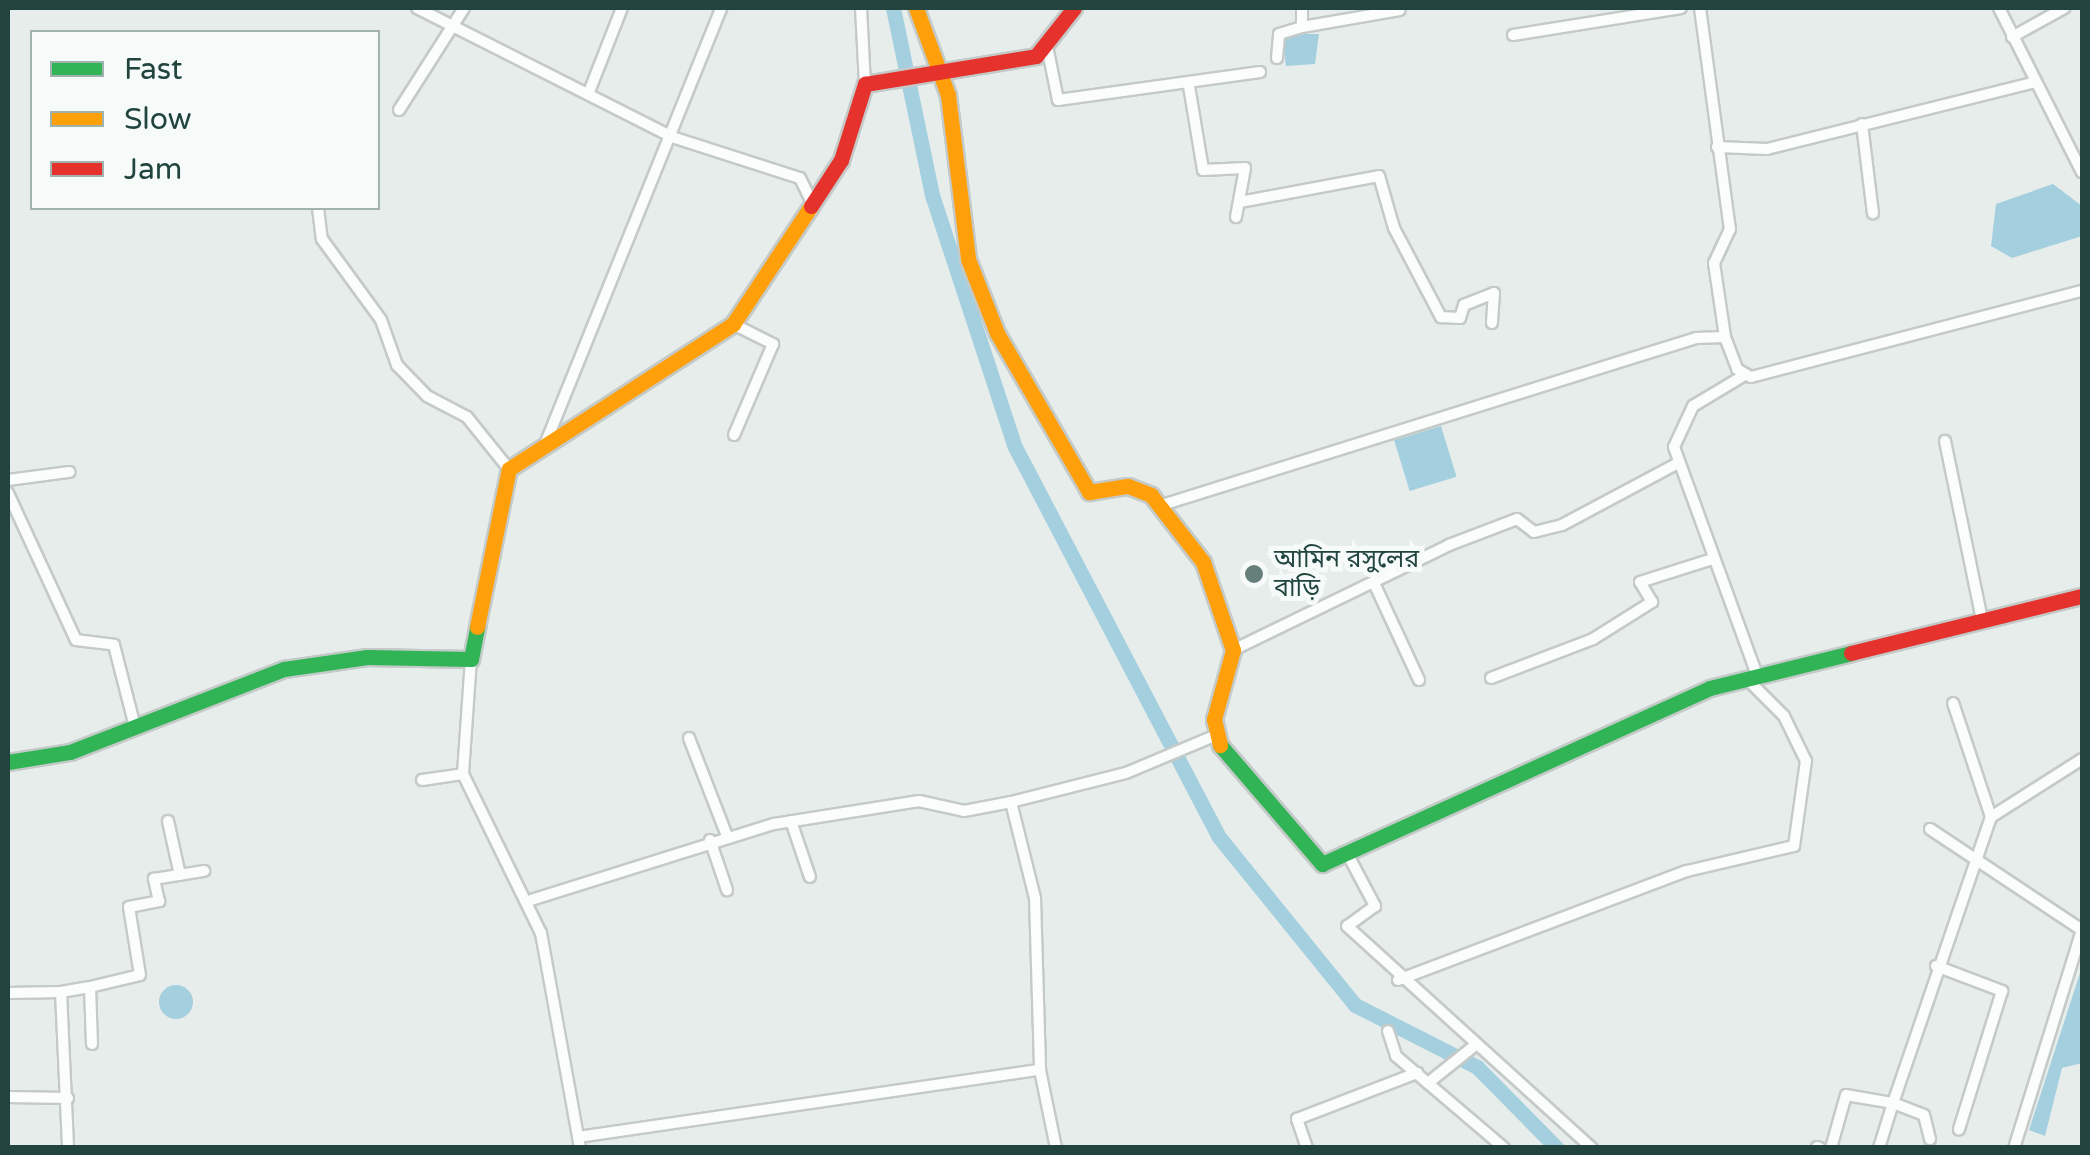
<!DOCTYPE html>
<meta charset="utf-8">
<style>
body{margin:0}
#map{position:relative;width:2090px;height:1155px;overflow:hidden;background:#e7edeb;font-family:"Varela Round","Noto Sans Bengali",sans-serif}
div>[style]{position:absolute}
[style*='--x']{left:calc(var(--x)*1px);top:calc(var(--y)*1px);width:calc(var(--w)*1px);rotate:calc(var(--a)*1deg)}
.water>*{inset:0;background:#a4cfdf;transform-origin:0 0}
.round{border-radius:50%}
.river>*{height:15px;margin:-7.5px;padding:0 7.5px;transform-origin:7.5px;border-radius:7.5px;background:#a4cfdf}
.roads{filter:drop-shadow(2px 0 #c4cac8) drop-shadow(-2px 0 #c4cac8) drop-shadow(0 2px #c4cac8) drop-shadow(0 -2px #c4cac8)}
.street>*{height:10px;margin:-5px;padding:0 5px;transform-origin:5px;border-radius:5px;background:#fbfcfc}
.fast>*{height:15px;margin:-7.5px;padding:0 7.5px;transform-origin:7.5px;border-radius:7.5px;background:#30b455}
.slow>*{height:15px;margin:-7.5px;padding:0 7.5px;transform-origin:7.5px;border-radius:7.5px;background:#ff9f0a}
.jam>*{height:15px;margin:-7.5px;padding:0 7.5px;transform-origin:7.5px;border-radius:7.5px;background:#e5322d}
.dots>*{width:28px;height:28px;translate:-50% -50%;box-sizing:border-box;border:5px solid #f6fbf9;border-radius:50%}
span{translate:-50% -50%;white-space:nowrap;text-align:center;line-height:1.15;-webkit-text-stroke:10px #f6fbf9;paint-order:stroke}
.poi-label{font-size:25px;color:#21443f}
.left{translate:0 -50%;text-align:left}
.frame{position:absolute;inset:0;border:10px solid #21443f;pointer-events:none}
.legend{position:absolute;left:30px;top:30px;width:350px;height:180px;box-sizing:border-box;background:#f6fbf9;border:2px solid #a1b2af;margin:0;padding:12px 18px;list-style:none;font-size:30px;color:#21443f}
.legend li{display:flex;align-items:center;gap:20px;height:50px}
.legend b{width:50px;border:2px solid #a1b2af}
</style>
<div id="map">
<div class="water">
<div style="clip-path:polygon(1304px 34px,1319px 34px,1315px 64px,1286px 66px,1282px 37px)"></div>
<div style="clip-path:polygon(2053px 184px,2082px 206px,2082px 236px,2012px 258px,1991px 246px,1996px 204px)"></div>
<div style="left:1441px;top:426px;width:53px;height:49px;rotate:73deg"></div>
<div style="clip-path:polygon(2080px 973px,2082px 1063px,2062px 1068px,2045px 1136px,2029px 1130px)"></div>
<div class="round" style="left:159px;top:985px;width:34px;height:34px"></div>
</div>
<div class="river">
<div style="--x:893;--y:8;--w:191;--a:78.2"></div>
<div style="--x:932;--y:195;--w:263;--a:71.8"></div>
<div style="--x:1014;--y:445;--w:442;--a:62.4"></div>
<div style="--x:1219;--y:837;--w:216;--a:51"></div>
<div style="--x:1355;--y:1005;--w:137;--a:26.9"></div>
<div style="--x:1477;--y:1067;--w:114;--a:45.4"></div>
</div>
<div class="roads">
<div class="street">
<div style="--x:417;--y:8;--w:286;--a:26.8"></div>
<div style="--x:672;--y:137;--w:134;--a:17.8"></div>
<div style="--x:800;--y:178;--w:30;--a:64"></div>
<div style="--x:861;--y:8;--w:76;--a:87"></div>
<div style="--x:1700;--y:8;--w:223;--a:82.3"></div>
<div style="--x:1730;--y:229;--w:38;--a:115"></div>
<div style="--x:1714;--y:263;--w:75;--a:81.5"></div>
<div style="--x:1999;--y:8;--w:184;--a:63.2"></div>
<div style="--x:1302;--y:27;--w:99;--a:-9.8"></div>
<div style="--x:1513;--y:35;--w:170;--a:-9.1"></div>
<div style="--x:2012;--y:37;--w:60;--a:-29.1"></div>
<div style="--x:1048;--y:51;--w:50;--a:78.5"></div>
<div style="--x:1058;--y:100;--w:204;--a:-7.9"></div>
<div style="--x:1277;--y:58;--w:24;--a:-85"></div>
<div style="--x:1279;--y:34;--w:24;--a:-17"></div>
<div style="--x:1302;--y:27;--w:19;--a:-90"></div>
<div style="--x:1189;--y:86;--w:85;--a:80.5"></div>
<div style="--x:1203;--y:170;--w:42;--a:-2.7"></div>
<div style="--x:1245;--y:168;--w:50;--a:100.4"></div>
<div style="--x:589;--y:92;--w:90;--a:-68.6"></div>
<div style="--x:399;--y:110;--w:121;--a:-57.5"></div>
<div style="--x:1862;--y:124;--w:90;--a:83"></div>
<div style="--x:1717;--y:147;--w:50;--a:2.3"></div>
<div style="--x:1767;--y:149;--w:276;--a:-14"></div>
<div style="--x:1240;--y:202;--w:141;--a:-10.6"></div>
<div style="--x:1379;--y:176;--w:54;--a:73.9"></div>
<div style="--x:1394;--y:228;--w:101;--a:62.2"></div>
<div style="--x:1441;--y:317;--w:19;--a:3"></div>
<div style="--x:1460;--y:318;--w:14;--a:-73"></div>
<div style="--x:1464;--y:305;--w:32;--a:-22"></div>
<div style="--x:1494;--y:293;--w:30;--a:94"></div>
<div style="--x:318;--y:208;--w:31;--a:83"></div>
<div style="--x:322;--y:239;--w:100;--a:53.9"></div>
<div style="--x:381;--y:320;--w:48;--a:70.4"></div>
<div style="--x:397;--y:365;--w:43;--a:45.9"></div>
<div style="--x:427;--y:396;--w:45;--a:27.7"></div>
<div style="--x:467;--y:417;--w:67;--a:51.1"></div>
<div style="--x:733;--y:324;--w:45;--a:26.6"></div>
<div style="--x:773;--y:344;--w:99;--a:113.2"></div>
<div style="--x:1743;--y:376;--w:58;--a:149"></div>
<div style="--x:1693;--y:406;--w:45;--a:114.9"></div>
<div style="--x:1674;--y:447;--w:243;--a:70"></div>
<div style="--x:1945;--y:441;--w:182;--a:78.3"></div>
<div style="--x:546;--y:442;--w:468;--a:-68"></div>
<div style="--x:8;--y:480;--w:62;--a:-7.5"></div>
<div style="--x:8;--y:493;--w:162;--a:65.2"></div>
<div style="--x:76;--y:640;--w:38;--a:7"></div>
<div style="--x:114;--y:645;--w:85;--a:75.6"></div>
<div style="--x:1159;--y:506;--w:563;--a:-17.37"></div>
<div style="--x:1696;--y:338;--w:29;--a:-2"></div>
<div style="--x:1725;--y:337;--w:34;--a:69"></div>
<div style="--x:1737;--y:369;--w:16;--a:30"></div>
<div style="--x:1751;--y:377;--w:342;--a:-14.6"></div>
<div style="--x:1374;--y:583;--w:107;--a:65.1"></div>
<div style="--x:1233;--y:650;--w:240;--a:-25.9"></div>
<div style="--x:1449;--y:545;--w:73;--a:-20.9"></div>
<div style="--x:1517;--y:519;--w:21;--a:37"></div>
<div style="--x:1534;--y:532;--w:29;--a:-14"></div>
<div style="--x:1562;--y:525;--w:132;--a:-28.1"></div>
<div style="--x:471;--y:659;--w:115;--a:94"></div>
<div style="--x:463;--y:774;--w:177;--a:63.9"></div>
<div style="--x:541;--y:933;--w:219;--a:79.7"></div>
<div style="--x:1491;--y:678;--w:109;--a:-20.9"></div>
<div style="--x:1593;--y:639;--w:70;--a:-32.1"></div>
<div style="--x:1652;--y:602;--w:23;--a:-121"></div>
<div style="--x:1640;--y:582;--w:76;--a:-17.7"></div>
<div style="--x:689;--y:738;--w:105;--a:68.8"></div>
<div style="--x:422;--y:780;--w:41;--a:-8.3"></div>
<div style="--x:1011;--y:802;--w:99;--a:76"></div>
<div style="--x:1035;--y:898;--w:172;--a:88.3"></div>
<div style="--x:1991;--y:817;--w:108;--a:-32.5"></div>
<div style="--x:168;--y:821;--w:55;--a:77.5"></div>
<div style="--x:791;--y:821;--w:59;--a:71.3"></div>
<div style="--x:1930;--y:829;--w:182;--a:33.6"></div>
<div style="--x:2082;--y:930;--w:228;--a:107.3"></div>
<div style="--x:710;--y:840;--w:53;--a:71.2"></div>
<div style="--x:1348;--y:855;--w:58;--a:62.1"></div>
<div style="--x:1375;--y:906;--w:34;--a:144"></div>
<div style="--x:1347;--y:926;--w:331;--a:42.2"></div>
<div style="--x:531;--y:900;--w:255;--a:-17.4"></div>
<div style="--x:774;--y:824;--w:147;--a:-9"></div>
<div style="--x:919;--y:801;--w:46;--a:12.5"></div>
<div style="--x:964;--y:811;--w:48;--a:-10.8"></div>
<div style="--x:1011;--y:802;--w:119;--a:-14.2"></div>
<div style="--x:1126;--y:773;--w:101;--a:-22.8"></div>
<div style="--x:1936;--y:966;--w:71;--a:20.7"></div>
<div style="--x:2002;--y:991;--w:145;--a:107.3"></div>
<div style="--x:1398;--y:980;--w:309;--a:-20.7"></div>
<div style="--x:1687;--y:871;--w:110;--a:-13.2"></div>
<div style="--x:1794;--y:846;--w:86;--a:-82"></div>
<div style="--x:1806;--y:761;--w:50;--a:-116.1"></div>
<div style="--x:1784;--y:716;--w:52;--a:-135"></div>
<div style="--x:90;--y:987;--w:51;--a:-13.5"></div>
<div style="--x:140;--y:975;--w:69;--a:-99.2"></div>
<div style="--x:129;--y:907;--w:31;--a:-11"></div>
<div style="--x:159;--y:901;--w:23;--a:-103"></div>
<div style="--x:154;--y:879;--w:51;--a:-9.1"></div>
<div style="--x:61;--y:992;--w:29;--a:-10"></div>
<div style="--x:90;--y:987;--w:57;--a:88"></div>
<div style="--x:8;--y:993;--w:53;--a:-1.1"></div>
<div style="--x:61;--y:992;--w:156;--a:87.4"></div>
<div style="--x:1388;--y:1031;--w:26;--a:72"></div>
<div style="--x:1396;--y:1056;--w:142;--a:40.4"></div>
<div style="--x:1428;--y:1083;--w:58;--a:-38.7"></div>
<div style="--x:8;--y:1097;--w:60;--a:1"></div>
<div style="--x:578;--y:1137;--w:467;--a:-8.3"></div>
<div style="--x:1040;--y:1070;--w:80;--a:78.4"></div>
<div style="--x:1817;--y:1147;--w:3;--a:18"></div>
<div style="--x:1307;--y:1148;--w:31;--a:-109"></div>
<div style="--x:1297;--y:1119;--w:129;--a:-21"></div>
<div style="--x:1831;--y:1148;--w:55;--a:-74.2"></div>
<div style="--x:1846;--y:1095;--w:48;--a:9.7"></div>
<div style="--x:1893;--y:1103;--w:302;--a:-71.1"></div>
<div style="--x:1991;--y:817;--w:120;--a:-108.4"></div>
<div style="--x:1879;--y:1148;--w:47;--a:-72.7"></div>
<div style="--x:1893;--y:1103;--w:33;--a:21"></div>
<div style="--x:1924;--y:1115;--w:25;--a:76"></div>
</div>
<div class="fast">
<div style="--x:1220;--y:745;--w:157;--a:49.4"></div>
<div style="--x:1322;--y:864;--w:426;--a:-24.4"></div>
<div style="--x:1710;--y:688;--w:145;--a:-13.9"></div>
<div style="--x:8;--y:762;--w:63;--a:-9.2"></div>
<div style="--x:70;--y:752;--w:230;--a:-21.2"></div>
<div style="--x:284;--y:669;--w:84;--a:-8.2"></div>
<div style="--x:367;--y:657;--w:104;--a:1.1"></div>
<div style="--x:471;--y:659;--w:33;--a:-79"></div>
</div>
<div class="slow">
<div style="--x:916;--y:8;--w:93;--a:69.8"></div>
<div style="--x:948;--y:95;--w:165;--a:83"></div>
<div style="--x:968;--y:259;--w:79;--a:68.6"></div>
<div style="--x:997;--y:333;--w:184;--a:59.9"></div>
<div style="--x:1089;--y:492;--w:39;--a:-9"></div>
<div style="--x:1128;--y:486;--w:25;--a:21"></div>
<div style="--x:1151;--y:495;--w:85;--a:52.2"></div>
<div style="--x:1203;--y:562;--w:93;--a:71.2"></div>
<div style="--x:1233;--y:650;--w:72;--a:105.4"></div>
<div style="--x:1214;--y:719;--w:27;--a:77"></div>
<div style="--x:477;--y:627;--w:161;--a:-78.6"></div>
<div style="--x:509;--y:469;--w:267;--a:-32.9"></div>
<div style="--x:733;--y:324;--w:141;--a:-56.5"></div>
</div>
<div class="jam">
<div style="--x:811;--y:206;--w:55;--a:-56.9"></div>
<div style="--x:841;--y:160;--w:80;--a:-72.5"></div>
<div style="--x:865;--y:84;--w:173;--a:-9.3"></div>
<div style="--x:1036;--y:56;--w:61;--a:-51.6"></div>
<div style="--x:1851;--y:653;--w:238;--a:-13.9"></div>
</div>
</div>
<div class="dots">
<div style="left:1254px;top:574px;background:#667f7b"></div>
</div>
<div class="poi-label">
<span class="left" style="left:1274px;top:574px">আমিন রসুলের<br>বাড়ি</span>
</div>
<div class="frame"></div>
<ul class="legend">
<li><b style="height:12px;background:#30b455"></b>Fast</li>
<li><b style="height:12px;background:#ff9f0a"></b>Slow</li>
<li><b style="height:12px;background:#e5322d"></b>Jam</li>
</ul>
</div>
